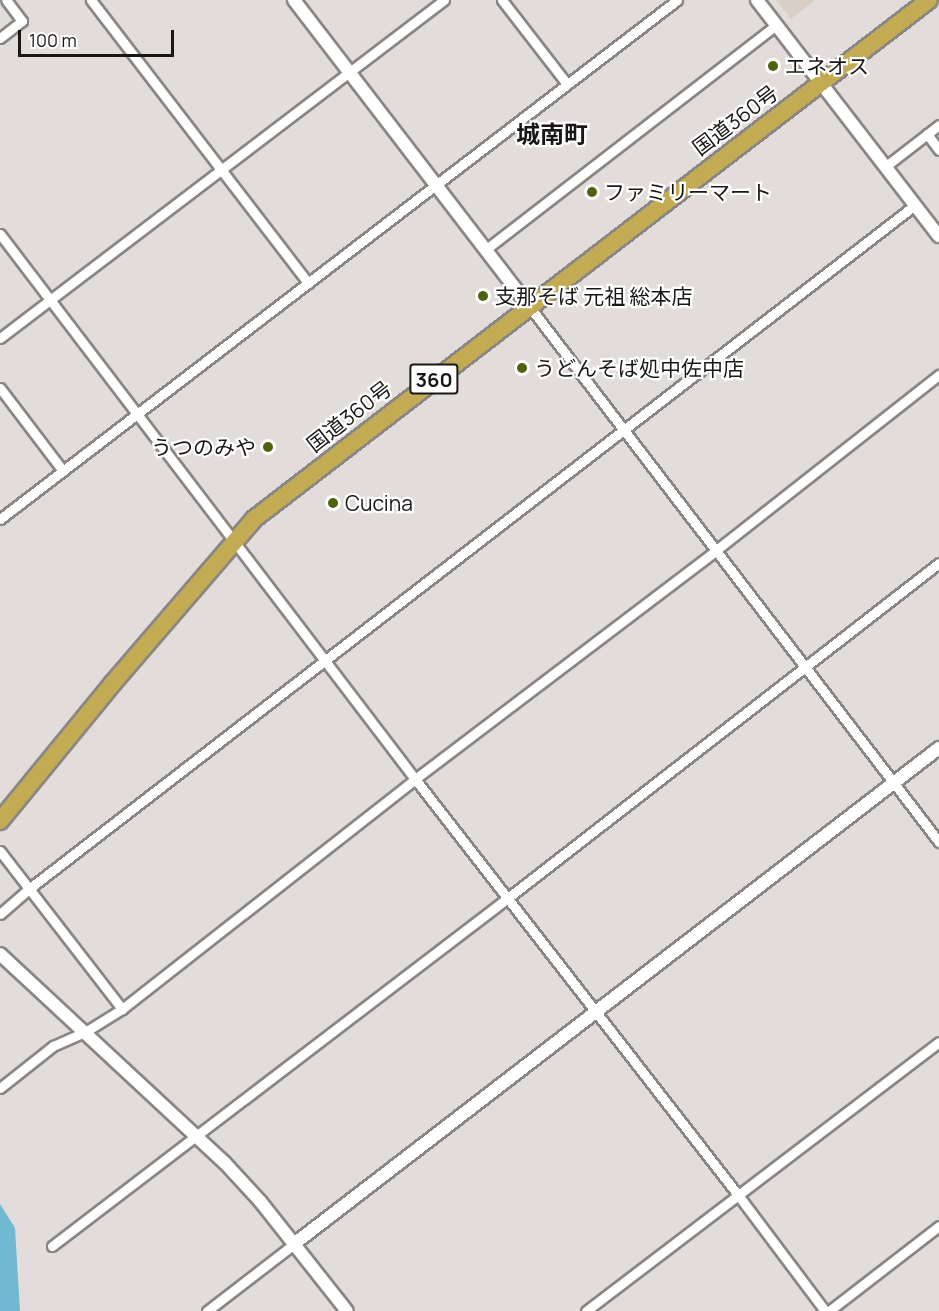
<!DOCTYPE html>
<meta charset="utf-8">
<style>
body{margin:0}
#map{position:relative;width:939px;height:1311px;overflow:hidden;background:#e2ddda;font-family:Manrope,"Noto Sans JP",sans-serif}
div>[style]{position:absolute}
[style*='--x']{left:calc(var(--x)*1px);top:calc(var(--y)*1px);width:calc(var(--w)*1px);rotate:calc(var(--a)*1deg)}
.built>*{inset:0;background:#dacfc7}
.water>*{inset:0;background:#71b9d0}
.roads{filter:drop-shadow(2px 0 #8a8683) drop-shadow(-2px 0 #8a8683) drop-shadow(0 2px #8a8683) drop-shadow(0 -2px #8a8683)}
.street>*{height:9px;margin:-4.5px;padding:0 4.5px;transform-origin:4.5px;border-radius:4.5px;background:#fff}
.secondary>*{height:12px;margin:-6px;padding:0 6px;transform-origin:6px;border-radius:6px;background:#fff}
.highway>*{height:16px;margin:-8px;padding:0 8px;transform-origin:8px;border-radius:8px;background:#c3ab53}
.dots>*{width:16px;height:16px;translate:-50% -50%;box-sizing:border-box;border:3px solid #fff;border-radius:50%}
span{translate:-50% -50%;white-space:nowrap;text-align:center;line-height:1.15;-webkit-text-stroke:4.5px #fff;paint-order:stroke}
.shield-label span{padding:2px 4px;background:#fff;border:2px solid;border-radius:4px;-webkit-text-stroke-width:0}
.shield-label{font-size:20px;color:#191716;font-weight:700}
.poi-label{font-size:21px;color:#191716}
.left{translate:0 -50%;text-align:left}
.right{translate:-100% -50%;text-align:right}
.street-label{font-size:21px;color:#191716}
.quarter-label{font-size:24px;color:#191716;font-weight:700}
.scale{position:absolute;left:18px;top:30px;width:156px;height:27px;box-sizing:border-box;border:3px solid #191716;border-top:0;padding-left:8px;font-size:18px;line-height:21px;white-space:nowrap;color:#191716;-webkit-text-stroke:4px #fff;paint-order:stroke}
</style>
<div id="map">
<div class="built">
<div style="clip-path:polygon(776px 0,815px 0,791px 19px)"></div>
</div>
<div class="water">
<div style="clip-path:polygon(0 1204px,15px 1228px,20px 1311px,0 1311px)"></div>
</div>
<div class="roads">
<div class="street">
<div style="--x:91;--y:0;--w:357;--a:52.5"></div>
<div style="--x:502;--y:0;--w:106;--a:52.3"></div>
<div style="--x:0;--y:38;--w:28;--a:-38"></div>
<div style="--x:22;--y:21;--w:26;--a:-127"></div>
<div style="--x:927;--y:134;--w:20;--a:53"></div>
<div style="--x:886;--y:166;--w:67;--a:-37.7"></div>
<div style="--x:0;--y:234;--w:685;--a:52.71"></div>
<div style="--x:415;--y:779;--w:527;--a:52.17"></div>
<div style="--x:738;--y:1195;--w:145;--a:53.1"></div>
<div style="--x:485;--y:250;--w:368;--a:-37.7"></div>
<div style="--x:529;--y:306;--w:675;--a:52.59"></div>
<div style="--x:0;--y:338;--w:558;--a:-37.28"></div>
<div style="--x:0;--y:388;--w:104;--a:52.8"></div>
<div style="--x:0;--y:519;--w:853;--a:-37.47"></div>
<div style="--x:0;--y:851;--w:200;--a:52.3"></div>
<div style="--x:0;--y:914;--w:40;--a:-41"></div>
<div style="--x:30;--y:888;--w:1118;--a:-37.66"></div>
<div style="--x:0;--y:1088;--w:68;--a:-38.4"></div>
<div style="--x:53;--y:1046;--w:35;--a:-24"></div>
<div style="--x:85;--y:1032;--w:44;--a:-31.9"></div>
<div style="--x:122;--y:1009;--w:372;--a:-38.1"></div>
<div style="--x:415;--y:779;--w:377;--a:-37.2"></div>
<div style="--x:715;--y:551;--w:285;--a:-38.2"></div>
<div style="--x:52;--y:1246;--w:575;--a:-37.37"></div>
<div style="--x:509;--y:897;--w:544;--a:-37.84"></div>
<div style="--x:207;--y:1311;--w:110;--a:-37.6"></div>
<div style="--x:586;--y:1311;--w:444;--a:-37.3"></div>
<div style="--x:829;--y:1311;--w:139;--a:-37.7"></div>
</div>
<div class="secondary">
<div style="--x:294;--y:0;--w:386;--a:52.5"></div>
<div style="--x:757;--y:0;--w:298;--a:52.4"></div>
<div style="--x:0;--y:954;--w:307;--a:42.9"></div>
<div style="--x:225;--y:1163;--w:52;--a:47.4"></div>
<div style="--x:260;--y:1201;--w:140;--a:51.7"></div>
<div style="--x:294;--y:1244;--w:814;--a:-37.56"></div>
</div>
<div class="highway">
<div style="--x:0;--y:821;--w:178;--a:-50.7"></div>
<div style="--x:113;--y:683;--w:216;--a:-49.3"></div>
<div style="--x:254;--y:519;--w:851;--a:-37.56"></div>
</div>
</div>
<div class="dots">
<div style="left:773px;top:66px;background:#4d6310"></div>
<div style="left:592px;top:192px;background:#4d6310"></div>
<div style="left:483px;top:296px;background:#4d6310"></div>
<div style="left:522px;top:368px;background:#4d6310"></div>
<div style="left:268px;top:447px;background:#4d6310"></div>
<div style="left:333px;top:503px;background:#4d6310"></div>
</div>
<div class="shield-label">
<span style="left:434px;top:379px">360</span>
</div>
<div class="poi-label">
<span class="left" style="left:785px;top:66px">エネオス</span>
<span class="left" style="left:604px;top:192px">ファミリーマート</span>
<span class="left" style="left:495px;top:296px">支那そば 元祖 総本店</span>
<span class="left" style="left:534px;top:368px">うどんそば処中佐中店</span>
<span class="right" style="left:256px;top:447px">うつのみや</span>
<span class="left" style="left:345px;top:503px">Cucina</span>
</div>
<div class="street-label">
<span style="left:735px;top:120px;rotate:-37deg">国道360号</span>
<span style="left:349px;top:416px;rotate:-38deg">国道360号</span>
</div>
<div class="quarter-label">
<span style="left:552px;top:134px">城南町</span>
</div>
<div class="scale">100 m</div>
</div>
